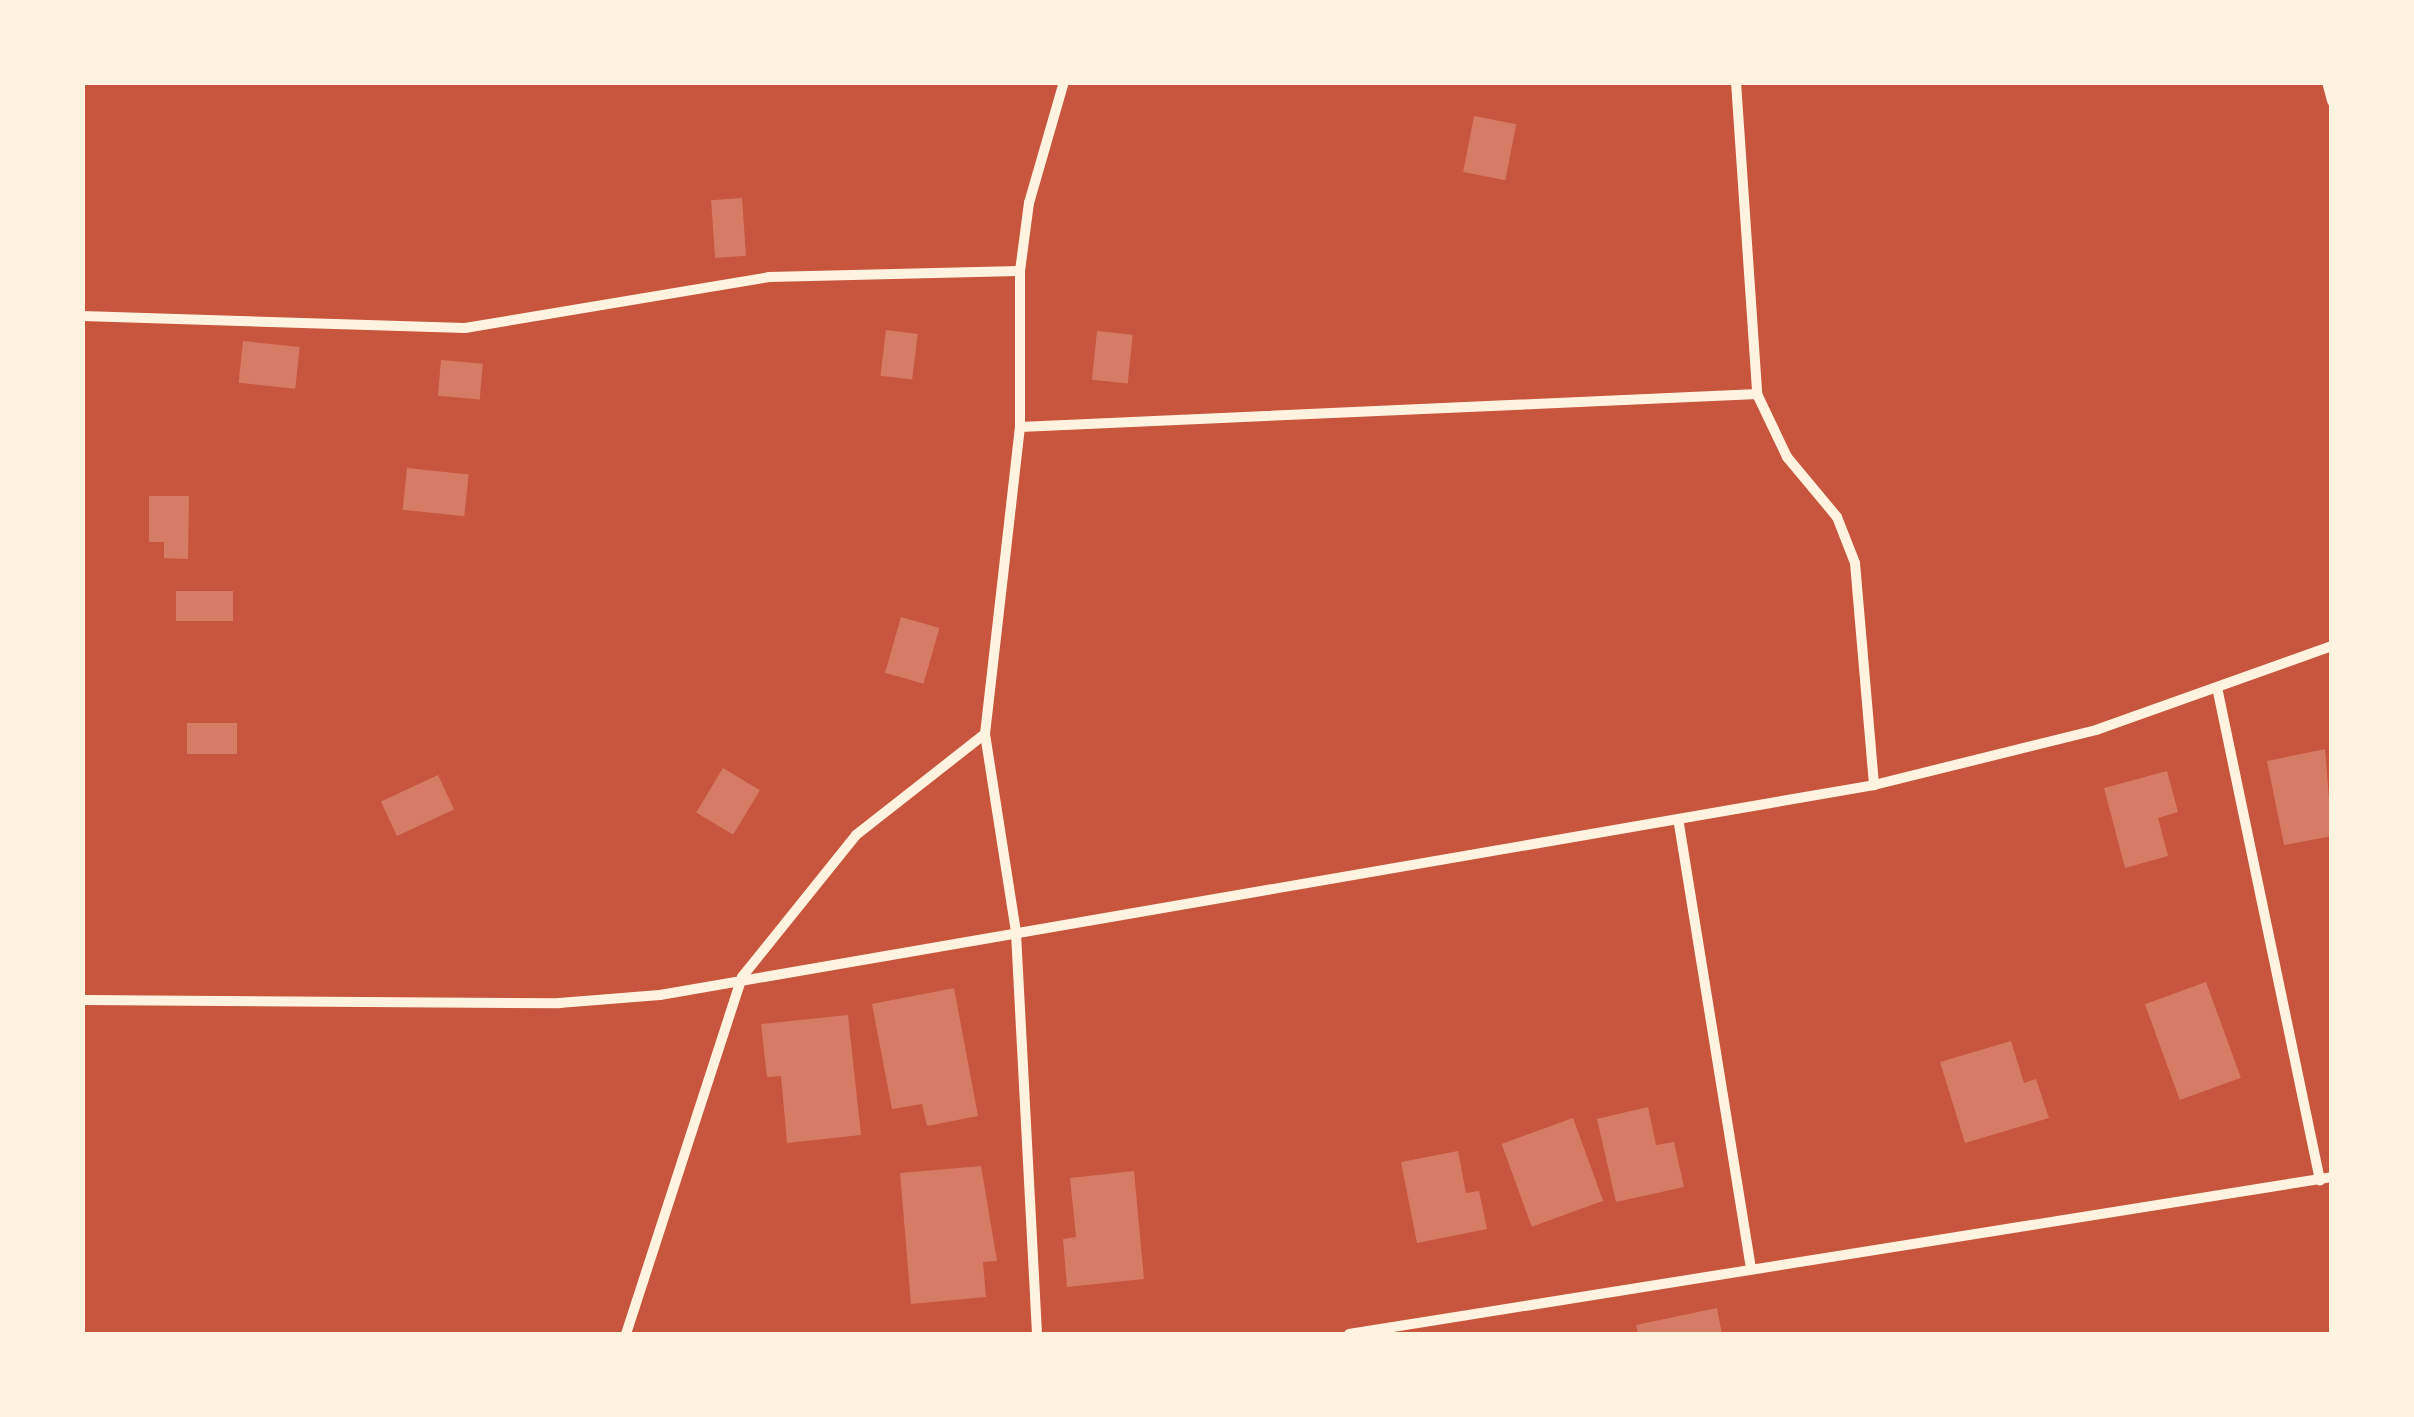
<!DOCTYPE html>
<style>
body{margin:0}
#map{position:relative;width:2414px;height:1417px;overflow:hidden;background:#c8553d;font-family:"Nunito Sans",sans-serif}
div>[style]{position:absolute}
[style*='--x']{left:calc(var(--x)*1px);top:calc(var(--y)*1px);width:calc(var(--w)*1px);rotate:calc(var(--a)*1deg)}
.building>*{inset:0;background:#d67c66;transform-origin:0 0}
.minor>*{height:10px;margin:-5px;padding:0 5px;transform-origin:5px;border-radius:5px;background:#fff3e0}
span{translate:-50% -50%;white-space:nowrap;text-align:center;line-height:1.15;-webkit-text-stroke:8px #fff3e0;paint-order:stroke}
.frame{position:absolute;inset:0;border:85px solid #fff3e0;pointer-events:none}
</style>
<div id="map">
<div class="building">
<div style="left:1474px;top:116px;width:43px;height:57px;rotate:11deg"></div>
<div style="left:742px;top:198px;width:58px;height:31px;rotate:86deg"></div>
<div style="left:886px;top:330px;width:32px;height:46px;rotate:7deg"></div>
<div style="left:1097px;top:331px;width:36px;height:49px;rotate:6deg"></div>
<div style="left:243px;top:341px;width:57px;height:42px;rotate:6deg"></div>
<div style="left:441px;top:360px;width:42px;height:36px;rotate:5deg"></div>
<div style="left:407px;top:468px;width:62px;height:42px;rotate:6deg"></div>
<div style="clip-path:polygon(149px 496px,189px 496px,188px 559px,164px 558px,164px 542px,149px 542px)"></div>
<div style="left:176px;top:591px;width:57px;height:30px"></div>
<div style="left:901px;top:617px;width:40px;height:58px;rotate:16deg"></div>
<div style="left:237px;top:723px;width:31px;height:50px;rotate:90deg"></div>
<div style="clip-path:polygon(2325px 749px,2332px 836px,2284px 845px,2267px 761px)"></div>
<div style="left:723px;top:768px;width:43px;height:52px;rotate:31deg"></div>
<div style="clip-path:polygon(2167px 771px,2178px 812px,2158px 818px,2168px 856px,2125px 868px,2104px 788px)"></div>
<div style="left:438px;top:775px;width:38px;height:63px;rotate:65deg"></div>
<div style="left:2206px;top:982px;width:102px;height:65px;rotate:70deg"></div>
<div style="clip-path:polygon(954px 988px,978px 1116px,927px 1126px,922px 1104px,892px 1109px,872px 1004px)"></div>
<div style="clip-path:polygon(848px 1015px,861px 1135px,787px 1143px,781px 1076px,767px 1077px,761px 1024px)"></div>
<div style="clip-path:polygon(2011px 1041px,2024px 1083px,2036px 1079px,2049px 1118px,1965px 1143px,1940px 1062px)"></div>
<div style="clip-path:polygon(1648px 1107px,1656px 1145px,1674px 1142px,1684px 1187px,1616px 1202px,1597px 1119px)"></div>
<div style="left:1573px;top:1118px;width:88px;height:76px;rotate:70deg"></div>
<div style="clip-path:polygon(1458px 1151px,1466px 1193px,1479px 1191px,1487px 1229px,1417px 1243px,1401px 1162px)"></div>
<div style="clip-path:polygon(981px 1166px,997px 1261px,983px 1262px,986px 1297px,911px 1304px,900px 1173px)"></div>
<div style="clip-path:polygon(1134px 1171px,1144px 1279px,1067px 1287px,1063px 1239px,1076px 1237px,1070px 1178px)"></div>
<div style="clip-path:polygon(1717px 1308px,1722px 1334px,1638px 1334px,1636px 1325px)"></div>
</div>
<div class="minor">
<div style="--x:1736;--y:82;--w:313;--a:86.1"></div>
<div style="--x:1757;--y:394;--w:70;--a:64.5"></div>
<div style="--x:1787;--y:457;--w:78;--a:50.2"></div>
<div style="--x:1837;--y:517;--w:49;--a:68.6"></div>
<div style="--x:1855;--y:563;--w:223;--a:85.1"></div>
<div style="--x:2327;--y:82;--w:20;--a:75"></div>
<div style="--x:82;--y:316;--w:383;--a:1.8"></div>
<div style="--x:465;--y:328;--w:308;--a:-9.5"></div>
<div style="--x:769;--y:277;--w:251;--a:-1.4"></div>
<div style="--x:1020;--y:427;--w:738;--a:-2.56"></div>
<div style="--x:2218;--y:692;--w:499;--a:78.2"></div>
<div style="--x:985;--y:734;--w:201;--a:81.1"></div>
<div style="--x:1016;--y:933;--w:402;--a:87"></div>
<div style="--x:1679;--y:824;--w:446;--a:80.8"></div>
<div style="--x:82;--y:1000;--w:477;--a:0.4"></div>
<div style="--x:559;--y:1003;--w:101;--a:-4.5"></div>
<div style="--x:660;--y:995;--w:1232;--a:-9.81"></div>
<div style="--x:1874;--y:785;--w:229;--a:-13.9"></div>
<div style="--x:2096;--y:730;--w:251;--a:-19.6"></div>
<div style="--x:626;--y:1334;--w:375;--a:-72"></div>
<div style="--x:742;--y:977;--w:182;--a:-51.2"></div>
<div style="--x:856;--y:835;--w:164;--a:-38.1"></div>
<div style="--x:985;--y:734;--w:309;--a:-83.5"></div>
<div style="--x:1020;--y:427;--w:156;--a:-90"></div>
<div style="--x:1020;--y:271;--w:69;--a:-82.5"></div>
<div style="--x:1029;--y:203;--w:126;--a:-73.9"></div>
<div style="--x:1349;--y:1334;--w:995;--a:-9.07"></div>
</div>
<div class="frame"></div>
</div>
